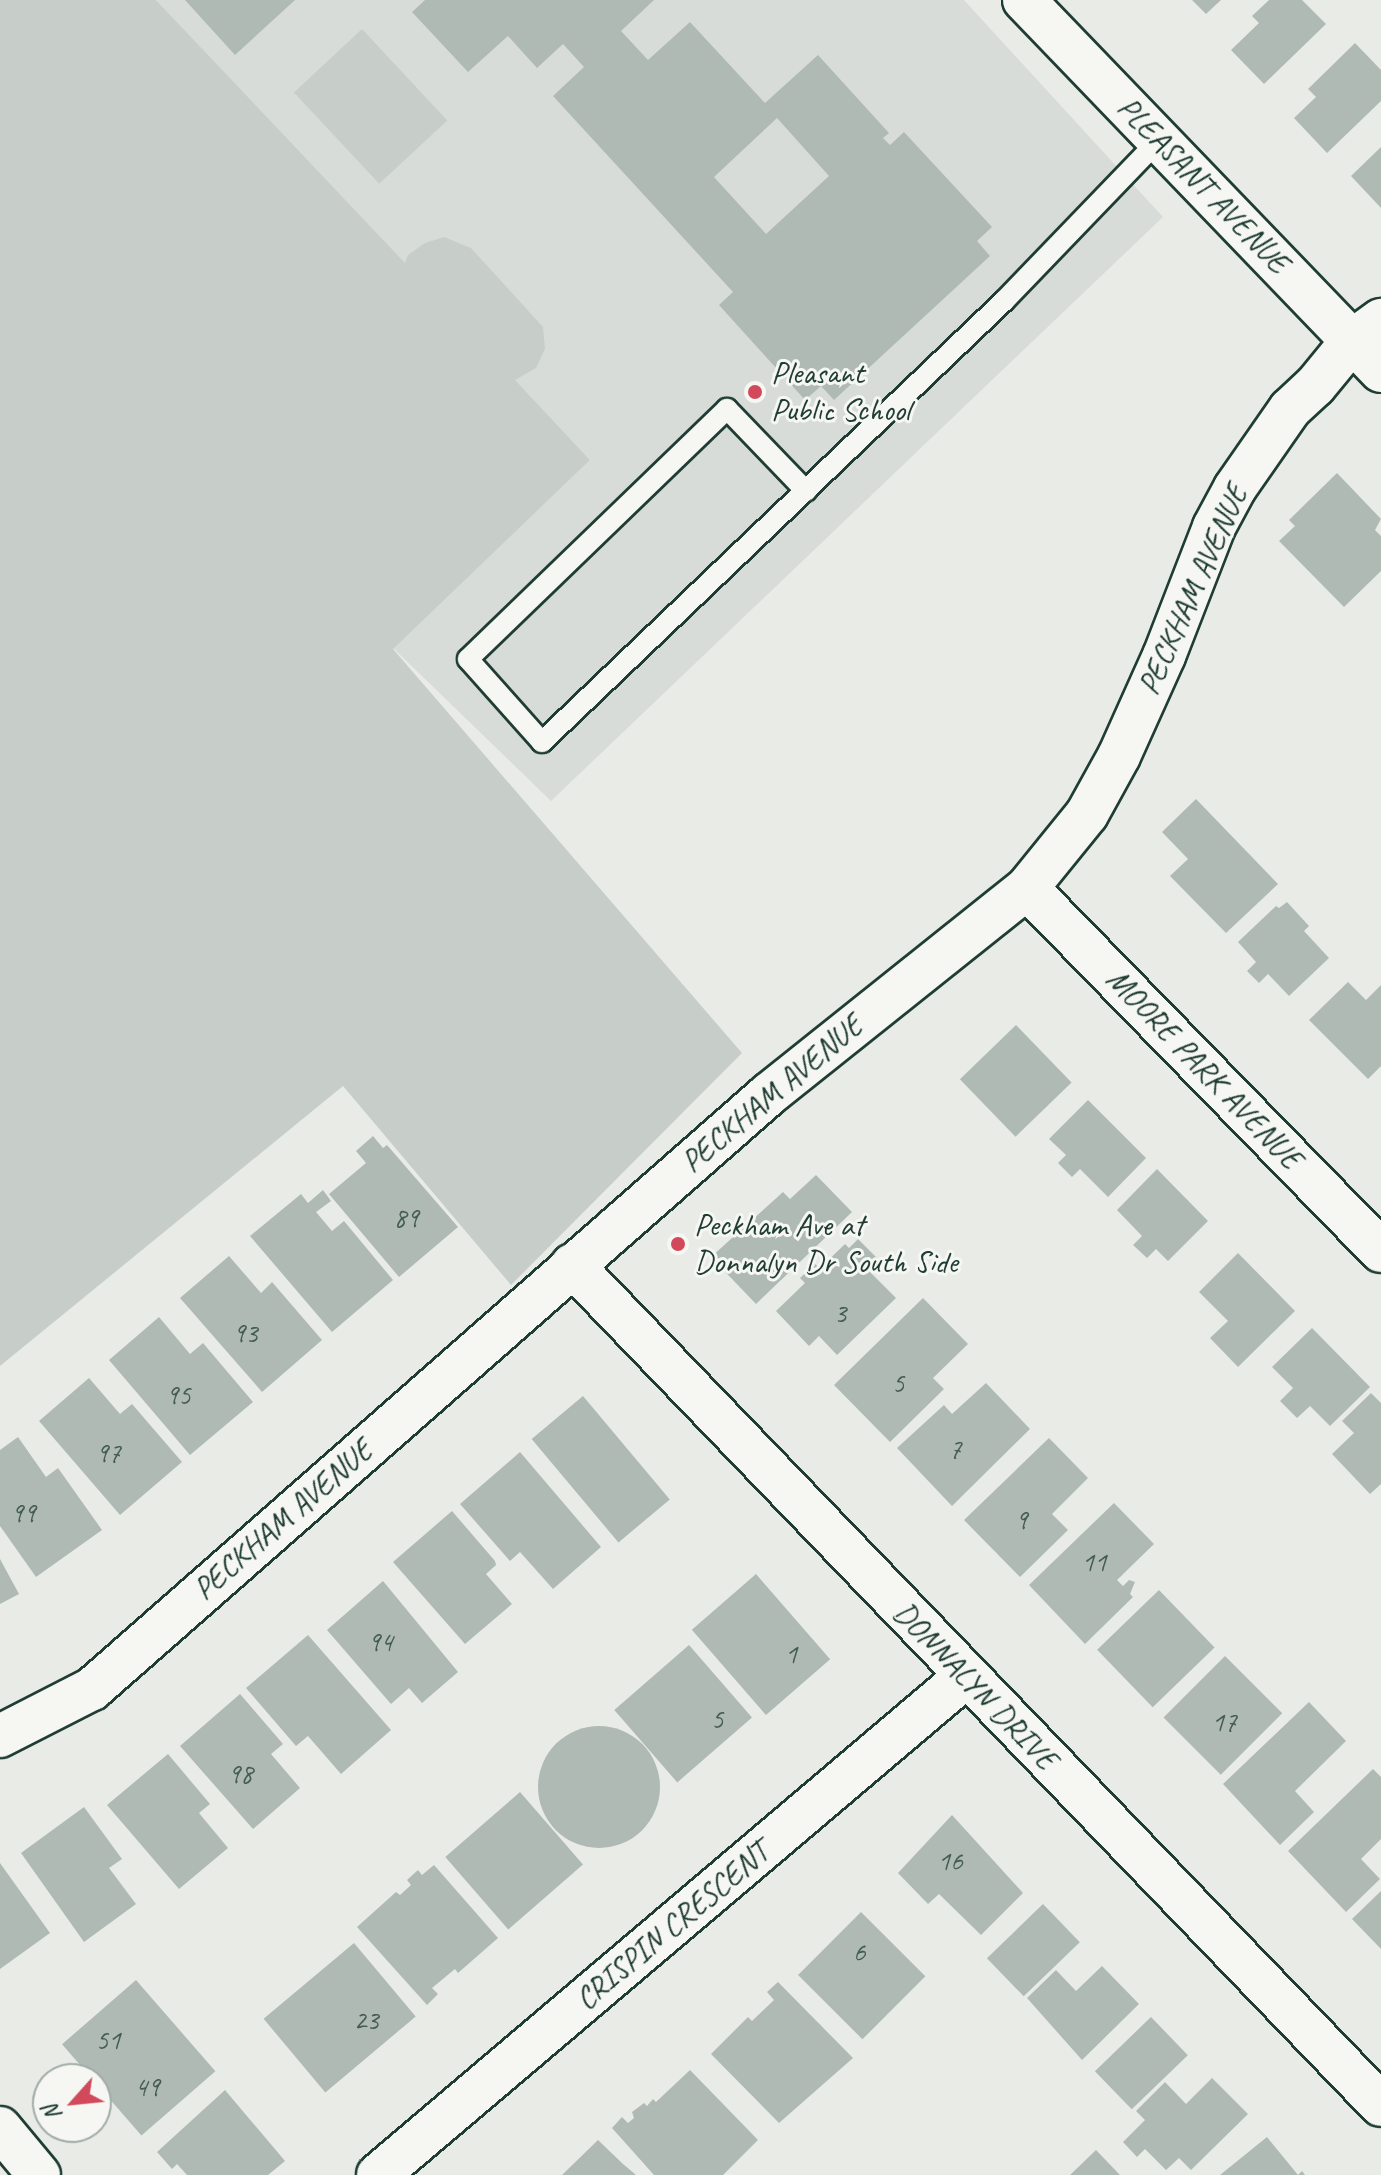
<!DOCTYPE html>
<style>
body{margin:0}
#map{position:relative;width:1381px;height:2175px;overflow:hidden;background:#e9ebe7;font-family:Caveat,sans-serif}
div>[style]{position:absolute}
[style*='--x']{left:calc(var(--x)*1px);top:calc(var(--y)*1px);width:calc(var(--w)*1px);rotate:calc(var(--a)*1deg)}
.built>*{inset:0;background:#d8dcd8}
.green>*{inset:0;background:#c7cec9;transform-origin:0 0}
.building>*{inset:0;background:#b0bab5;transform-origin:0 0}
.round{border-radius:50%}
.roads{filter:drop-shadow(2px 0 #1f3d34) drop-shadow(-2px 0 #1f3d34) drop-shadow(0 2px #1f3d34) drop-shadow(0 -2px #1f3d34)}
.lane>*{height:20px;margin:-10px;padding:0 10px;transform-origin:10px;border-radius:10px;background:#f6f6f2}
.street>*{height:42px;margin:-21px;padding:0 21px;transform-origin:21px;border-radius:21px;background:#f6f6f2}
.dots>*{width:22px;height:22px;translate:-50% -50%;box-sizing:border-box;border:4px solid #f6f6f2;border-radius:50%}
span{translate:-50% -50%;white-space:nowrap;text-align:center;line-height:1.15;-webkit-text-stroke:6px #f6f6f2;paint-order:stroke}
.number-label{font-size:28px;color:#435c54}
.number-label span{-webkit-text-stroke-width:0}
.street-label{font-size:32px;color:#1f3d34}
.poi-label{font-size:32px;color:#1f3d34}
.left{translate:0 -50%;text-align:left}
.north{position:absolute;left:32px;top:2063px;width:80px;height:80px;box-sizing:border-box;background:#f6f6f2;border:2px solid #a0aca6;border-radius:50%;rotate:243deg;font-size:22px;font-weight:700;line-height:32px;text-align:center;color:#1f3d34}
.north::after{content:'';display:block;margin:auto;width:28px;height:36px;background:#d1495b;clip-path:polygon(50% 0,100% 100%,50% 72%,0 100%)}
</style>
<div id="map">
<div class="built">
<div style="clip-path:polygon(156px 0,964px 0,1163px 217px,551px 801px,393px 648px,590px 460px)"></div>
</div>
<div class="green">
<div style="clip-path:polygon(0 0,156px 0,405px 263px,408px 255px,425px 243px,444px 237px,471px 248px,543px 327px,545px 349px,536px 368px,515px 380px,590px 460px,393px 649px,742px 1053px,511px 1285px,343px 1086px,0 1366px)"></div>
<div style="left:362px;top:29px;width:125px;height:93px;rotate:47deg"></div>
</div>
<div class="building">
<div style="clip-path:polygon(185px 0,295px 0,235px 55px)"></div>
<div style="clip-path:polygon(evenodd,425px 0,654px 0,621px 31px,648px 60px,690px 22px,765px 103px,818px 55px,889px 133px,883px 138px,890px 145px,904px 132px,992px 227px,977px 241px,990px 256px,834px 400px,821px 386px,805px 400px,719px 305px,733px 292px,553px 96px,584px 67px,563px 44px,537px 68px,508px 36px,468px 72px,412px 12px,425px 0,777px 118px,829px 176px,766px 234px,714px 177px,777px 118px)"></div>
<div style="clip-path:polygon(1192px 0,1221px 0,1206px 14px)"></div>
<div style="clip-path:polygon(1269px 0,1302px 0,1326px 24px,1264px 84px,1231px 50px,1259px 23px,1252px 16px)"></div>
<div style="clip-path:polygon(1355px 43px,1381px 70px,1381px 101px,1327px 153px,1294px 118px,1316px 97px,1308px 89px)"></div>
<div style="clip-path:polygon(1381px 147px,1381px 208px,1351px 176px)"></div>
<div style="clip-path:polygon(1337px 473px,1381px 519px,1375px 530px,1381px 536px,1381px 571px,1344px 607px,1279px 541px,1295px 526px,1289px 520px)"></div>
<div style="clip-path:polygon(1196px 799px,1278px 884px,1226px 933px,1170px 876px,1188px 859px,1162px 832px)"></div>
<div style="clip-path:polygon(1287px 902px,1309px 926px,1304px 931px,1329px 958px,1289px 996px,1268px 974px,1259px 983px,1247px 971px,1256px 962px,1238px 942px,1276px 906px,1279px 908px)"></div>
<div style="clip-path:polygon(1348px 982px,1366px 1000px,1381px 985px,1381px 1066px,1368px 1079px,1309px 1020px)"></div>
<div style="left:1016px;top:1025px;width:80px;height:78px;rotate:46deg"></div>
<div style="clip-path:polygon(1088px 1100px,1146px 1158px,1108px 1197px,1080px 1169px,1072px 1177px,1058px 1163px,1066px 1155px,1049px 1139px)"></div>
<div style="clip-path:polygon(373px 1136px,383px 1148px,387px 1145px,458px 1227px,399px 1277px,329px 1194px,366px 1163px,356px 1151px)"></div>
<div style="clip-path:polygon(1157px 1169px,1208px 1221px,1168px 1261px,1156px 1249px,1147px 1258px,1133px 1245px,1142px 1236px,1117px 1210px)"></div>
<div style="clip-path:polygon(816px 1175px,852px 1212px,756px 1304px,711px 1257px,783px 1192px,790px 1199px)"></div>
<div style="clip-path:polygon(323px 1190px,331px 1201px,316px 1212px,332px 1231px,344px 1221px,393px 1280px,332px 1332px,250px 1236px,301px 1194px,308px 1203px)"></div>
<div style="clip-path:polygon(858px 1239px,878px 1259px,867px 1269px,896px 1298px,837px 1355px,819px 1336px,809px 1346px,776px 1311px,805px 1283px,800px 1278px,815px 1264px,820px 1268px,845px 1244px,849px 1248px)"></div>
<div style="clip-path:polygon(1238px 1253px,1295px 1311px,1238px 1367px,1210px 1338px,1228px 1321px,1199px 1292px)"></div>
<div style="clip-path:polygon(229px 1256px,261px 1293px,272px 1282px,322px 1340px,262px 1392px,180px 1298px)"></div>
<div style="clip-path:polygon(923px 1298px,968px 1344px,933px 1378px,944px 1389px,890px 1442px,834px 1385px)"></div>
<div style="clip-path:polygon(159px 1317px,190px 1354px,203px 1343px,253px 1402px,190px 1455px,109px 1360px)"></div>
<div style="clip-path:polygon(1312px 1328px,1370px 1387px,1330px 1426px,1310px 1406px,1297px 1418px,1280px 1401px,1293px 1388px,1272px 1367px)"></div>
<div style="clip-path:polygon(89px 1378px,120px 1414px,132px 1404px,182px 1462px,120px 1515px,39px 1421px)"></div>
<div style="clip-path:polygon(986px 1383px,1030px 1429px,952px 1506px,897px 1448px,944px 1405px,952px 1414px)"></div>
<div style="clip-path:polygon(1371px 1393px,1381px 1403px,1381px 1484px,1370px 1494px,1332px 1454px,1354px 1433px,1342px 1421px)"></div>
<div style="left:583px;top:1396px;width:135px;height:67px;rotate:50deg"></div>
<div style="clip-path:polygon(18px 1437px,46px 1477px,58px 1468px,102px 1530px,36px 1577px,0 1526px,0 1450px)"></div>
<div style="clip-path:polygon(1049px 1438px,1088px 1478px,1052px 1514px,1068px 1530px,1020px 1577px,964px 1520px)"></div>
<div style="clip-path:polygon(520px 1452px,601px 1547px,553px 1589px,520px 1552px,510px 1561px,460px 1504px)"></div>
<div style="clip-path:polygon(1114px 1503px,1154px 1544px,1117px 1580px,1123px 1586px,1129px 1580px,1135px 1582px,1130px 1594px,1133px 1597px,1085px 1644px,1029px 1585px)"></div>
<div style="clip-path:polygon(452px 1511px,495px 1561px,496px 1565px,486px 1574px,512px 1604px,465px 1644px,393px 1562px)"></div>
<div style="clip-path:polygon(0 1559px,19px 1594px,0 1604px)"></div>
<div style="left:756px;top:1574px;width:113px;height:85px;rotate:49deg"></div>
<div style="clip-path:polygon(383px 1581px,458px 1672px,422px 1703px,409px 1688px,391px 1704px,327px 1630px)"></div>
<div style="left:1159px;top:1590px;width:80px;height:86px;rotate:46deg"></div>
<div style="clip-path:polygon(308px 1635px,391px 1730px,341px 1774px,308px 1736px,296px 1746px,246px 1688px)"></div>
<div style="left:689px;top:1645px;width:96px;height:99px;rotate:49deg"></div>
<div style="left:1225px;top:1656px;width:81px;height:87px;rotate:45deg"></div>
<div style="clip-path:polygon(240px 1694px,283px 1744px,271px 1754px,300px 1788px,253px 1829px,180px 1746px)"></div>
<div style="clip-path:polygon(1309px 1702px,1346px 1741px,1295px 1791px,1314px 1812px,1280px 1845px,1223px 1784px)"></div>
<div class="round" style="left:538px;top:1726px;width:122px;height:122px"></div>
<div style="clip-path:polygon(168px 1754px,210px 1804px,199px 1813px,228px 1848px,179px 1889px,107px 1805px)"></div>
<div style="clip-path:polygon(1373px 1769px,1381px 1777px,1381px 1839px,1361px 1859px,1380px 1879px,1346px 1912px,1288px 1851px)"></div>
<div style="left:520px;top:1792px;width:96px;height:99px;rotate:49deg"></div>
<div style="clip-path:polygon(84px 1807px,122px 1859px,109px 1868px,136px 1904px,84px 1942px,21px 1853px)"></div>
<div style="clip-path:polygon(952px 1815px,1023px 1893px,981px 1935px,939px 1894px,928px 1904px,898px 1873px)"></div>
<div style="clip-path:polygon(0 1863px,50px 1933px,0 1969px)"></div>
<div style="clip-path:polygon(434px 1865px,498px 1938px,458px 1973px,455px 1969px,432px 1988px,438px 1994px,427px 2005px,357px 1927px,396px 1892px,400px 1895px,411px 1885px,407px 1880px,418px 1870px,422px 1875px)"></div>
<div style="clip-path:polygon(1381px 1891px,1381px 1949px,1352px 1919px)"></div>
<div style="left:1043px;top:1904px;width:53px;height:78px;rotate:46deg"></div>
<div style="left:861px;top:1912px;width:91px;height:89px;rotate:45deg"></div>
<div style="left:354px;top:1943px;width:96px;height:118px;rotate:50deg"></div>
<div style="clip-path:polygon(1102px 1966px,1139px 2004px,1082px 2060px,1027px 1998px,1056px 1970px,1076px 1991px)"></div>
<div style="left:136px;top:1980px;width:121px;height:98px;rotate:49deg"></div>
<div style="clip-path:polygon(778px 1982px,853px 2058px,779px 2123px,711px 2054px,748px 2017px,752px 2021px,774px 2000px,767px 1992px)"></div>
<div style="left:1151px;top:2017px;width:53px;height:78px;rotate:46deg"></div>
<div style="clip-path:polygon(690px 2070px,758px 2140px,723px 2175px,654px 2175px,612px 2128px,622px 2117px,628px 2123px,634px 2118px,632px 2112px,644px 2103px,647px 2106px,653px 2099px,656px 2102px)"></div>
<div style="clip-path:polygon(1212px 2078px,1248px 2114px,1191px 2170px,1179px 2158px,1166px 2170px,1145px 2149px,1137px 2157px,1123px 2142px,1145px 2120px,1136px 2111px,1165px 2082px,1186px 2104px)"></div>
<div style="clip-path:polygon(225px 2090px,285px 2161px,268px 2175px,187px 2175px,177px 2164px,172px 2169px,157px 2152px)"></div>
<div style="clip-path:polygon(1267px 2137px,1298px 2175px,1302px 2171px,1305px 2175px,1220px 2175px)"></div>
<div style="clip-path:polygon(598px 2140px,623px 2164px,636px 2175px,562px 2175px)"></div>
<div style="clip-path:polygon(1096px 2150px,1120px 2175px,1070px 2175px)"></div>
</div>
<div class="roads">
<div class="lane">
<div style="--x:806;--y:491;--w:114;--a:-133.9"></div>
<div style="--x:727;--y:409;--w:360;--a:136"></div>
<div style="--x:468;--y:659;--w:111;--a:48.3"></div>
<div style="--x:542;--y:742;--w:639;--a:-43.67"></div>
<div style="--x:1004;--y:301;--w:223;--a:-46.1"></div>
</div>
<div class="street">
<div style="--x:1024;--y:0;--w:515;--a:46.1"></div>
<div style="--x:1027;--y:888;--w:507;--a:45.72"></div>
<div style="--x:572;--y:1265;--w:1166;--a:46.08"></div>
<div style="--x:0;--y:1736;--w:103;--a:-27.1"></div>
<div style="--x:92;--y:1689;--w:901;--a:-41.31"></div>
<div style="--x:769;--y:1094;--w:330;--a:-38.6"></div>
<div style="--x:1027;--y:888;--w:95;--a:-51"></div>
<div style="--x:1087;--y:814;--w:66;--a:-61.1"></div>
<div style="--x:1119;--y:756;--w:110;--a:-65.8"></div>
<div style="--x:1164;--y:656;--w:138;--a:-68.8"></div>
<div style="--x:1214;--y:527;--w:44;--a:-61.7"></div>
<div style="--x:1235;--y:488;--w:96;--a:-55.2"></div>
<div style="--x:1290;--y:409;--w:34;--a:-43"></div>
<div style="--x:1315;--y:386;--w:58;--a:-50.6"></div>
<div style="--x:1352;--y:341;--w:36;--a:-36"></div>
<div style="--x:0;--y:2128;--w:61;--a:50.3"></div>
<div style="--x:378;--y:2175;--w:770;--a:-40.31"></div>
</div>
</div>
<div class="dots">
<div style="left:755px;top:392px;background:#d1495b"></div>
<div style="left:678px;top:1244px;background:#d1495b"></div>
</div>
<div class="number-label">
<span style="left:406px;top:1218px">89</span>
<span style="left:840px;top:1313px">3</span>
<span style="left:245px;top:1333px">93</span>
<span style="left:898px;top:1383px">5</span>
<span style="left:178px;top:1395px">95</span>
<span style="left:955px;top:1449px">7</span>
<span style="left:108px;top:1453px">97</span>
<span style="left:23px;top:1513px">99</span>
<span style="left:1021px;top:1520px">9</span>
<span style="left:1094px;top:1562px">11</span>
<span style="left:380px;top:1642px">94</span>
<span style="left:791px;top:1654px">1</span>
<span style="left:717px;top:1719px">5</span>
<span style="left:1224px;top:1722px">17</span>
<span style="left:240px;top:1774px">98</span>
<span style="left:950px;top:1861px">16</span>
<span style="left:859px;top:1952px">6</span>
<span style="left:366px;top:2020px">23</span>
<span style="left:108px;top:2040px">51</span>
<span style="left:147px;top:2087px">49</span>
</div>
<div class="street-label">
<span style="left:1203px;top:185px;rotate:46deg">PLEASANT AVENUE</span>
<span style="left:1193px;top:590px;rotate:-66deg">PECKHAM AVENUE</span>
<span style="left:1204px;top:1069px;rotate:46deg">MOORE PARK AVENUE</span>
<span style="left:772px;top:1094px;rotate:-40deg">PECKHAM AVENUE</span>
<span style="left:283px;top:1520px;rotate:-41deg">PECKHAM AVENUE</span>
<span style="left:975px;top:1686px;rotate:46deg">DONNALYN DRIVE</span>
<span style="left:672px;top:1926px;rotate:-40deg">CRISPIN CRESCENT</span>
</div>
<div class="poi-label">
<span class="left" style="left:771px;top:392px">Pleasant<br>Public School</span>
<span class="left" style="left:694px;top:1244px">Peckham Ave at<br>Donnalyn Dr South Side</span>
</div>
<div class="north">N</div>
</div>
